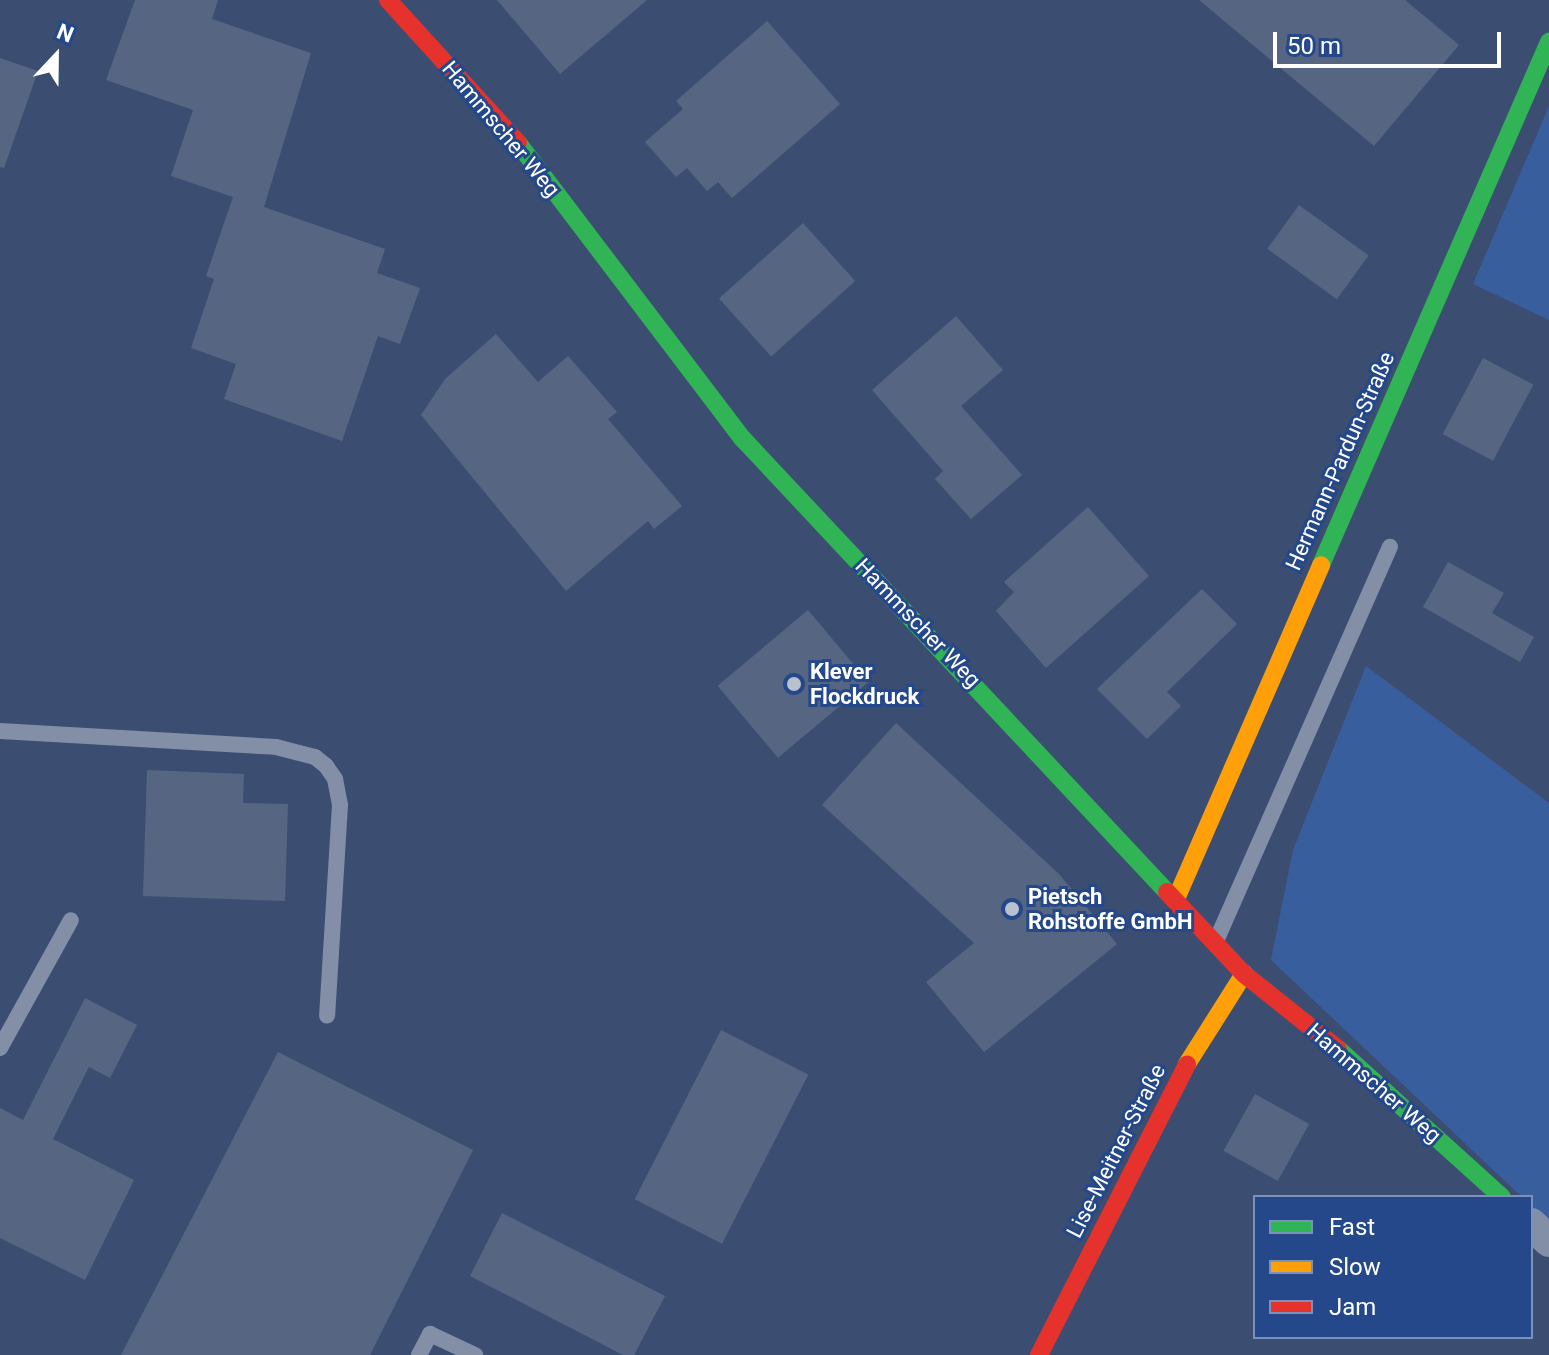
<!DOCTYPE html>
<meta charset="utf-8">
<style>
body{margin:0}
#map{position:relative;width:1549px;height:1355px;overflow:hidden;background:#3b4e72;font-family:Roboto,sans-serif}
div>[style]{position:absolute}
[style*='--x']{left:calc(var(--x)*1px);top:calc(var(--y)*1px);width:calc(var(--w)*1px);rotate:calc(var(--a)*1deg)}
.green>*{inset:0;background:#395e9e}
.building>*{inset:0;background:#566682;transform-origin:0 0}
.lane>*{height:16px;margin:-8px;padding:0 8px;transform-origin:8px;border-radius:8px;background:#828fa7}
.street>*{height:32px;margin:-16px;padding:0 16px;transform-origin:16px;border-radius:16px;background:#828fa7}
.fast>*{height:18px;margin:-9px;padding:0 9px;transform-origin:9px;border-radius:9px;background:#30b455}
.slow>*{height:18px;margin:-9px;padding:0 9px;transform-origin:9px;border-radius:9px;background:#ff9f0a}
.jam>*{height:18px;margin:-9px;padding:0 9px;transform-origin:9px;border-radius:9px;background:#e5322d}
.dots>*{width:22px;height:22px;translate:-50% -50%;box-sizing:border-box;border:4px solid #244889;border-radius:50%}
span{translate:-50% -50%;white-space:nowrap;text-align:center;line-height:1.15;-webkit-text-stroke:6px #244889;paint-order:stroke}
.street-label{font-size:22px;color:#fff}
.poi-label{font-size:22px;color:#fff;font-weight:700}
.left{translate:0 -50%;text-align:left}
.legend{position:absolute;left:1253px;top:1195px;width:280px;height:144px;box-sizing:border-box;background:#244889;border:2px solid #7c91b8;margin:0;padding:10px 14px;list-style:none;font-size:24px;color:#fff}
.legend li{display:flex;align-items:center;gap:16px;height:40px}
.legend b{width:40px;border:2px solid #7c91b8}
.north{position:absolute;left:16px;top:16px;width:80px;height:80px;-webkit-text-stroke:6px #244889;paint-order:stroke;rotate:22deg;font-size:22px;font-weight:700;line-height:32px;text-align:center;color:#fff}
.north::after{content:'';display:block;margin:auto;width:28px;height:36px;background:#fff;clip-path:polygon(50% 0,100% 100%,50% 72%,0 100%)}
.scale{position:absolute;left:1273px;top:32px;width:228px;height:36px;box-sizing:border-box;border:4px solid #fff;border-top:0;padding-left:10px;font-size:24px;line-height:28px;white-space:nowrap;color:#fff;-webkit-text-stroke:6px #244889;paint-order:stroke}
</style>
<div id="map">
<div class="green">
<div style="clip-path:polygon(1549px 106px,1549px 320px,1473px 284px)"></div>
<div style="clip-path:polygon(1366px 666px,1549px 803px,1549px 1222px,1531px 1206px,1531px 1197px,1522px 1197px,1271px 960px,1293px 850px)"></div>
</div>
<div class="building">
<div style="clip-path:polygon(135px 0,218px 0,212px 19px,311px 53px,264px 207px,385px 249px,377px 273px,420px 288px,400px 344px,378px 336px,342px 441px,224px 399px,236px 364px,191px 348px,214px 279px,206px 276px,233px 197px,171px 176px,193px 110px,106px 80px)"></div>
<div style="clip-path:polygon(497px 0,647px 0,560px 74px)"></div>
<div style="clip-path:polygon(1199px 0,1405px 0,1459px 45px,1374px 146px)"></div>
<div style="clip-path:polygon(767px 21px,840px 104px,732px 198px,718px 182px,707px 191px,687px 168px,676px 177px,645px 142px,683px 109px,676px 101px)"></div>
<div style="clip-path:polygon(0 58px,38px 71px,4px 168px,0 167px)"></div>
<div style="left:1299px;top:205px;width:86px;height:54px;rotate:36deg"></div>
<div style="left:803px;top:223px;width:78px;height:113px;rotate:48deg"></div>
<div style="clip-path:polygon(956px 316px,1003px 370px,961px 406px,1022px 475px,971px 519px,935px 479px,943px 471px,872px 390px)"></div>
<div style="clip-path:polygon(496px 334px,538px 382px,568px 356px,617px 412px,608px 419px,682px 506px,654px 529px,648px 521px,566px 591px,421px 415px,445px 379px)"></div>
<div style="left:1483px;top:358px;width:57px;height:86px;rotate:28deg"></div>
<div style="clip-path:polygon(1088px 507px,1149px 576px,1046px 668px,996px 611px,1014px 592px,1004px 582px)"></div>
<div style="clip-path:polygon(1448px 562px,1504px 593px,1492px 613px,1534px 637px,1520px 662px,1423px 607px)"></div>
<div style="clip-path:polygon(1202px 589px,1237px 624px,1167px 692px,1181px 706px,1147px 739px,1097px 689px)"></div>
<div style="left:808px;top:610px;width:94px;height:118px;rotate:50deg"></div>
<div style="clip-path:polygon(896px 723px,1059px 874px,1117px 944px,984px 1052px,926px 982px,974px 943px,822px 805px)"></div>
<div style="clip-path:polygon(147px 770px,244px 774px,243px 803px,288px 804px,285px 901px,143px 896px)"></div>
<div style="clip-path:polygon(85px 998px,137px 1025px,110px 1078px,89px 1067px,53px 1139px,134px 1180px,85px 1280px,0 1238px,0 1108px,23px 1120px)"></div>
<div style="left:721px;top:1030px;width:98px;height:190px;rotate:27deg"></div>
<div style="clip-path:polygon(278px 1052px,473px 1150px,370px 1355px,121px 1355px)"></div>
<div style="left:1255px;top:1094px;width:62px;height:65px;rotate:29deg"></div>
<div style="clip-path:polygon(502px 1213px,665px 1296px,634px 1355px,623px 1355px,470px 1276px)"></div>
</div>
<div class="lane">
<div style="--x:0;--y:731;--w:276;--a:3.3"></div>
<div style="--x:276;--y:747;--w:40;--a:14.4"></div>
<div style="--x:315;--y:757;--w:14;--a:39"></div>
<div style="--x:326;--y:766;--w:16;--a:55"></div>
<div style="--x:335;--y:779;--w:26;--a:79"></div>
<div style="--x:340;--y:805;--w:211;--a:93.5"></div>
<div style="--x:1216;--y:941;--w:431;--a:-66.2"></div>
<div style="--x:0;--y:1048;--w:146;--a:-61"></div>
<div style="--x:419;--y:1355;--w:24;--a:-62"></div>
<div style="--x:430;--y:1334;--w:50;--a:25"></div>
</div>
<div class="street">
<div style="--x:1531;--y:1224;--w:25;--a:43"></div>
</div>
<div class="fast">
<div style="--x:518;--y:143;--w:372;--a:52.8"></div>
<div style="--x:743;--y:439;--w:620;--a:46.89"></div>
<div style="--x:1321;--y:565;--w:571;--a:-66.45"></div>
<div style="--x:1338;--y:1049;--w:221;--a:42.1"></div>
</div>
<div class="slow">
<div style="--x:1176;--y:899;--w:364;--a:-66.5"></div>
<div style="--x:1187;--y:1064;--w:107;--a:-57.7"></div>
</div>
<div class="jam">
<div style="--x:388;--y:0;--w:193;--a:47.7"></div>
<div style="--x:1167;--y:892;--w:112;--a:46.8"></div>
<div style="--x:1244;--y:974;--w:120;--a:38.6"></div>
<div style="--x:1039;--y:1355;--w:326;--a:-63"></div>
</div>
<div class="dots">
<div style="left:794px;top:684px;background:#bac1ce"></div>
<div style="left:1012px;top:909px;background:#bac1ce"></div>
</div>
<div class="street-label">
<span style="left:501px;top:129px;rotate:50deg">Hammscher Weg</span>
<span style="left:1340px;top:461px;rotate:-66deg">Hermann-Pardun-Straße</span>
<span style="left:918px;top:623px;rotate:46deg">Hammscher Weg</span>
<span style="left:1374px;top:1083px;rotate:41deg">Hammscher Weg</span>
<span style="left:1116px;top:1151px;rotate:-63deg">Lise-Meitner-Straße</span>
</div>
<div class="poi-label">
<span class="left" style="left:810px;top:684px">Klever<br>Flockdruck</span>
<span class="left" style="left:1028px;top:909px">Pietsch<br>Rohstoffe GmbH</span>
</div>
<ul class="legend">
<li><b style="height:10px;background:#30b455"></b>Fast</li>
<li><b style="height:10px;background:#ff9f0a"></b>Slow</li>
<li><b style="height:10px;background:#e5322d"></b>Jam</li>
</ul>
<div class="north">N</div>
<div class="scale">50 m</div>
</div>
